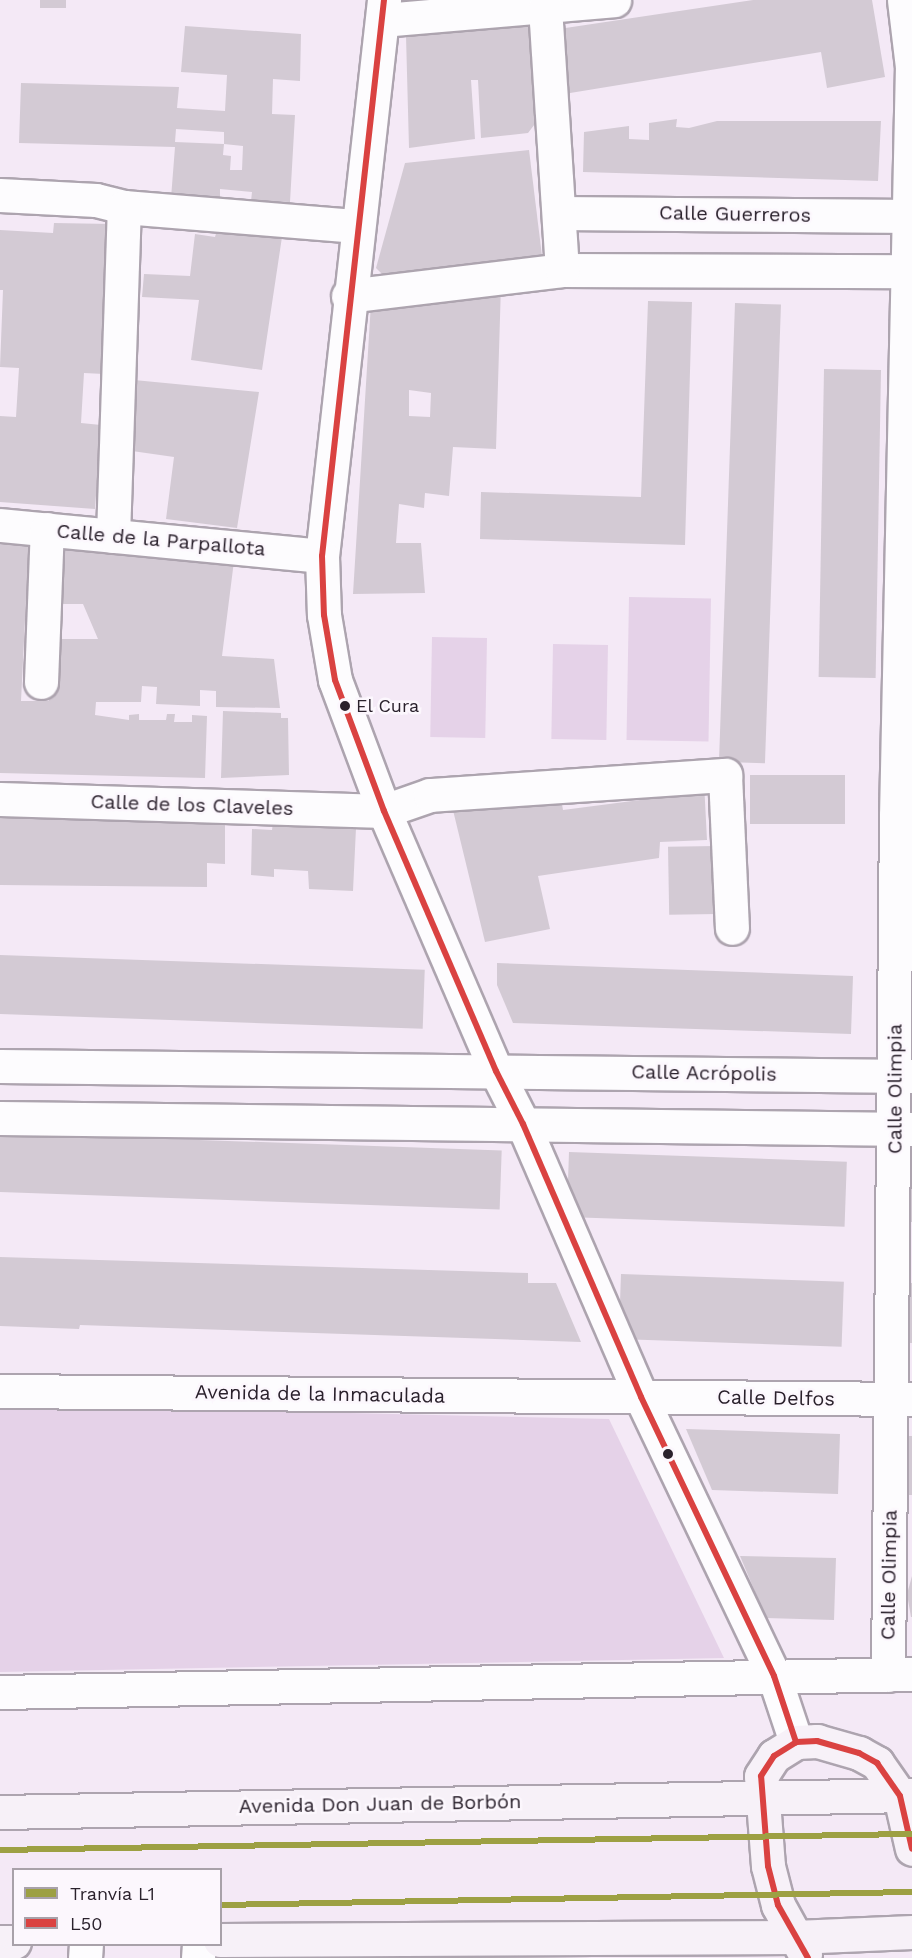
<!DOCTYPE html>
<meta charset="utf-8">
<style>
body{margin:0}
#map{position:relative;width:912px;height:1958px;overflow:hidden;background:#f4e9f6;font-family:"Work Sans",sans-serif}
div>[style]{position:absolute}
[style*='--x']{left:calc(var(--x)*1px);top:calc(var(--y)*1px);width:calc(var(--w)*1px);rotate:calc(var(--a)*1deg)}
.green>*{inset:0;background:#e5d2e8;transform-origin:0 0}
.building>*{inset:0;background:#d3cad4;transform-origin:0 0}
.roads{filter:drop-shadow(2px 0 #ada4af) drop-shadow(-2px 0 #ada4af) drop-shadow(0 2px #ada4af) drop-shadow(0 -2px #ada4af)}
.minor>*{height:33px;margin:-16.5px;padding:0 16.5px;transform-origin:16.5px;border-radius:16.5px;background:#fdfcfe}
.major>*{height:33px;margin:-16.5px;padding:0 16.5px;transform-origin:16.5px;border-radius:16.5px;background:#f7f1f8}
.bus-1>*{height:6px;margin:-3px;padding:0 3px;transform-origin:3px;border-radius:3px;background:#da4241}
.tram-1>*{height:6px;margin:-3px;padding:0 3px;transform-origin:3px;border-radius:3px;background:#9da043}
.dots>*{width:16px;height:16px;translate:-50% -50%;box-sizing:border-box;border:3px solid #fcf7fd;border-radius:50%}
span{translate:-50% -50%;white-space:nowrap;text-align:center;line-height:1.15;-webkit-text-stroke:5px #fcf7fd;paint-order:stroke}
.bus-label{font-size:18px;color:#2a212c}
.left{translate:0 -50%;text-align:left}
.street-label{font-size:20px;color:#2a212c}
.legend{position:absolute;left:12px;top:1868px;width:210px;height:78px;box-sizing:border-box;background:#fcf7fd;border:2px solid #a8a1a9;margin:0;padding:8px 10px;list-style:none;font-size:18px;color:#2a212c}
.legend li{display:flex;align-items:center;gap:12px;height:30px}
.legend b{width:30px;border:2px solid #a8a1a9}
</style>
<div id="map">
<div class="green">
<div style="left:629px;top:597px;width:82px;height:143px;rotate:1deg"></div>
<div style="left:432px;top:637px;width:55px;height:100px;rotate:1deg"></div>
<div style="left:553px;top:644px;width:55px;height:95px;rotate:1deg"></div>
<div style="clip-path:polygon(0 1405px,609px 1419px,724px 1658px,0 1672px)"></div>
</div>
<div class="building">
<div style="left:40px;top:0;width:26px;height:8px"></div>
<div style="clip-path:polygon(753px 0,872px 0,885px 77px,827px 88px,821px 52px,564px 94px,552px 30px)"></div>
<div style="clip-path:polygon(535px 25px,541px 116px,528px 133px,481px 138px,478px 80px,471px 80px,475px 139px,409px 148px,406px 36px)"></div>
<div style="clip-path:polygon(evenodd,185px 26px,301px 34px,300px 81px,273px 79px,272px 114px,295px 115px,290px 202px,251px 201px,252px 192px,220px 189px,220px 200px,171px 198px,175px 147px,19px 143px,21px 83px,179px 87px,177px 108px,225px 111px,227px 75px,181px 72px,185px 26px,176px 129px,224px 132px,224px 144px,243px 146px,242px 170px,230px 170px,231px 156px,223px 155px,224px 144px,175px 142px,176px 129px)"></div>
<div style="clip-path:polygon(677px 119px,676px 127px,689px 128px,717px 121px,881px 121px,878px 181px,583px 172px,584px 132px,629px 126px,629px 139px,649px 140px,649px 123px)"></div>
<div style="clip-path:polygon(529px 150px,542px 256px,383px 275px,376px 268px,405px 163px)"></div>
<div style="clip-path:polygon(54px 223px,112px 224px,104px 374px,84px 373px,81px 423px,101px 425px,95px 509px,0 502px,0 416px,16px 417px,19px 368px,0 367px,3px 290px,0 290px,0 230px,53px 233px)"></div>
<div style="clip-path:polygon(217px 230px,282px 237px,262px 370px,191px 360px,199px 300px,142px 297px,144px 274px,190px 276px,195px 234px,215px 237px)"></div>
<div style="clip-path:polygon(evenodd,501px 285px,496px 449px,453px 447px,449px 496px,425px 493px,424px 508px,399px 504px,396px 543px,421px 543px,425px 593px,353px 594px,371px 303px,501px 285px,409px 390px,431px 393px,430px 417px,409px 416px,409px 390px)"></div>
<div style="clip-path:polygon(648px 301px,692px 302px,685px 545px,480px 539px,481px 492px,641px 497px)"></div>
<div style="left:735px;top:303px;width:46px;height:459px;rotate:2deg"></div>
<div style="left:824px;top:369px;width:57px;height:308px;rotate:1deg"></div>
<div style="clip-path:polygon(134px 380px,259px 392px,237px 528px,166px 519px,174px 457px,132px 451px)"></div>
<div style="clip-path:polygon(0 537px,29px 540px,21px 701px,49px 701px,54px 639px,98px 639px,83px 604px,56px 604px,59px 543px,234px 561px,222px 656px,274px 659px,280px 708px,216px 707px,216px 691px,200px 690px,200px 706px,156px 704px,157px 687px,142px 686px,141px 702px,96px 702px,95px 715px,129px 720px,129px 715px,139px 714px,139px 720px,166px 720px,167px 714px,175px 714px,174px 722px,192px 722px,192px 715px,207px 716px,205px 778px,0 773px)"></div>
<div style="clip-path:polygon(223px 711px,281px 713px,281px 718px,288px 718px,289px 775px,221px 778px)"></div>
<div style="left:750px;top:775px;width:95px;height:49px"></div>
<div style="clip-path:polygon(704px 782px,707px 840px,660px 842px,659px 858px,538px 876px,550px 929px,485px 942px,451px 802px,560px 793px,563px 810px,663px 797px,661px 784px)"></div>
<div style="clip-path:polygon(0 816px,225px 820px,225px 864px,207px 863px,207px 887px,0 885px)"></div>
<div style="clip-path:polygon(273px 822px,356px 828px,353px 891px,309px 889px,308px 871px,274px 869px,274px 877px,251px 875px,252px 829px,272px 830px)"></div>
<div style="left:716px;top:846px;width:68px;height:48px;rotate:89deg"></div>
<div style="left:0;top:955px;width:425px;height:59px;rotate:2deg"></div>
<div style="clip-path:polygon(497px 963px,853px 976px,851px 1034px,513px 1023px,497px 985px)"></div>
<div style="left:0;top:1133px;width:502px;height:59px;rotate:2deg"></div>
<div style="left:569px;top:1152px;width:278px;height:65px;rotate:2deg"></div>
<div style="clip-path:polygon(909px 1162px,912px 1162px,912px 1222px,907px 1222px)"></div>
<div style="clip-path:polygon(0 1257px,528px 1273px,528px 1283px,556px 1283px,581px 1342px,80px 1325px,79px 1329px,0 1326px)"></div>
<div style="left:621px;top:1274px;width:223px;height:65px;rotate:2deg"></div>
<div style="clip-path:polygon(905px 1283px,912px 1283px,912px 1343px,903px 1343px)"></div>
<div style="clip-path:polygon(686px 1429px,840px 1434px,838px 1494px,712px 1490px)"></div>
<div style="left:900px;top:1436px;width:12px;height:59px"></div>
<div style="clip-path:polygon(740px 1556px,836px 1558px,834px 1620px,766px 1618px)"></div>
<div style="clip-path:polygon(912px 1576px,912px 1617px,911px 1617px,907px 1594px)"></div>
</div>
<div class="roads">
<div class="minor">
<div style="--x:384;--y:0;--w:559;--a:96.36"></div>
<div style="--x:322;--y:556;--w:59;--a:88.1"></div>
<div style="--x:324;--y:615;--w:66;--a:80.4"></div>
<div style="--x:335;--y:680;--w:140;--a:69.5"></div>
<div style="--x:384;--y:811;--w:283;--a:66.7"></div>
<div style="--x:496;--y:1071;--w:59;--a:63"></div>
<div style="--x:523;--y:1124;--w:297;--a:66.6"></div>
<div style="--x:641;--y:1397;--w:309;--a:64.5"></div>
<div style="--x:774;--y:1676;--w:70;--a:71.6"></div>
<div style="--x:383;--y:20;--w:232;--a:-4.9"></div>
<div style="--x:0;--y:195;--w:96;--a:3"></div>
<div style="--x:96;--y:200;--w:29;--a:14"></div>
<div style="--x:124;--y:207;--w:234;--a:4.7"></div>
<div style="--x:559;--y:213;--w:353;--a:0.5"></div>
<div style="--x:562;--y:270;--w:350;--a:0.2"></div>
<div style="--x:348;--y:296;--w:216;--a:-6.9"></div>
<div style="--x:562;--y:270;--w:263;--a:-93.7"></div>
<div style="--x:0;--y:525;--w:323;--a:5.5"></div>
<div style="--x:113;--y:536;--w:329;--a:-88.1"></div>
<div style="--x:41;--y:682;--w:153;--a:-87.8"></div>
<div style="--x:0;--y:799;--w:384;--a:1.8"></div>
<div style="--x:384;--y:811;--w:49;--a:-19.2"></div>
<div style="--x:430;--y:795;--w:296;--a:-3.9"></div>
<div style="--x:725;--y:775;--w:153;--a:87.4"></div>
<div style="--x:0;--y:1066;--w:912;--a:0.63"></div>
<div style="--x:0;--y:1118;--w:912;--a:0.69"></div>
<div style="--x:0;--y:1391;--w:912;--a:0.5"></div>
<div style="--x:888;--y:1675;--w:859;--a:-89.47"></div>
<div style="--x:896;--y:816;--w:749;--a:-88.78"></div>
<div style="--x:912;--y:67;--w:67;--a:-96.8"></div>
<div style="--x:0;--y:1692;--w:912;--a:-1.13"></div>
<div style="--x:85;--y:1958;--w:14;--a:-86"></div>
<div style="--x:198;--y:1958;--w:14;--a:-86"></div>
</div>
<div class="major">
<div style="--x:0;--y:1812;--w:912;--a:-1.07"></div>
<div style="--x:220;--y:1940;--w:575;--a:-0.3"></div>
<div style="--x:795;--y:1937;--w:117;--a:-2.4"></div>
<div style="--x:0;--y:1942;--w:14;--a:0"></div>
<div style="--x:805;--y:1954;--w:56;--a:-118.9"></div>
<div style="--x:778;--y:1905;--w:40;--a:-104.4"></div>
<div style="--x:768;--y:1866;--w:90;--a:-94.4"></div>
<div style="--x:761;--y:1776;--w:24;--a:-57"></div>
<div style="--x:774;--y:1756;--w:26;--a:-32"></div>
<div style="--x:796;--y:1742;--w:21;--a:-3"></div>
<div style="--x:817;--y:1741;--w:44;--a:15.9"></div>
<div style="--x:859;--y:1753;--w:21;--a:29"></div>
<div style="--x:877;--y:1763;--w:40;--a:55.1"></div>
<div style="--x:900;--y:1796;--w:54;--a:77.2"></div>
</div>
</div>
<div class="bus-1">
<div style="--x:384;--y:0;--w:559;--a:96.36"></div>
<div style="--x:322;--y:556;--w:59;--a:88.1"></div>
<div style="--x:324;--y:615;--w:66;--a:80.4"></div>
<div style="--x:335;--y:680;--w:140;--a:69.5"></div>
<div style="--x:384;--y:811;--w:283;--a:66.7"></div>
<div style="--x:496;--y:1071;--w:59;--a:63"></div>
<div style="--x:523;--y:1124;--w:297;--a:66.6"></div>
<div style="--x:641;--y:1397;--w:309;--a:64.5"></div>
<div style="--x:774;--y:1676;--w:70;--a:71.6"></div>
<div style="--x:808;--y:1958;--w:61;--a:-119.5"></div>
<div style="--x:778;--y:1905;--w:40;--a:-104.4"></div>
<div style="--x:768;--y:1866;--w:90;--a:-94.4"></div>
<div style="--x:761;--y:1776;--w:24;--a:-57"></div>
<div style="--x:774;--y:1756;--w:26;--a:-32"></div>
<div style="--x:796;--y:1742;--w:21;--a:-3"></div>
<div style="--x:817;--y:1741;--w:44;--a:15.9"></div>
<div style="--x:859;--y:1753;--w:21;--a:29"></div>
<div style="--x:877;--y:1763;--w:40;--a:55.1"></div>
<div style="--x:900;--y:1796;--w:54;--a:77.2"></div>
</div>
<div class="tram-1">
<div style="--x:0;--y:1850;--w:912;--a:-1.01"></div>
<div style="--x:220;--y:1905;--w:692;--a:-1.08"></div>
</div>
<div class="dots">
<div style="left:345px;top:706px;background:#2a212c"></div>
<div style="left:668px;top:1454px;background:#2a212c"></div>
</div>
<div class="bus-label">
<span class="left" style="left:356px;top:706px">El Cura</span>
</div>
<div class="street-label">
<span style="left:735px;top:214px;rotate:1deg">Calle Guerreros</span>
<span style="left:161px;top:540px;rotate:5deg">Calle de la Parpallota</span>
<span style="left:192px;top:805px;rotate:2deg">Calle de los Claveles</span>
<span style="left:704px;top:1073px;rotate:1deg">Calle Acrópolis</span>
<span style="left:895px;top:1089px;rotate:-90deg">Calle Olimpia</span>
<span style="left:320px;top:1394px;rotate:1deg">Avenida de la Inmaculada</span>
<span style="left:776px;top:1398px;rotate:1deg">Calle Delfos</span>
<span style="left:889px;top:1575px;rotate:-89deg">Calle Olimpia</span>
<span style="left:380px;top:1804px;rotate:-1deg">Avenida Don Juan de Borbón</span>
</div>
<ul class="legend">
<li><b style="height:8px;background:#9da043"></b>Tranvía L1</li>
<li><b style="height:8px;background:#da4241"></b>L50</li>
</ul>
</div>
